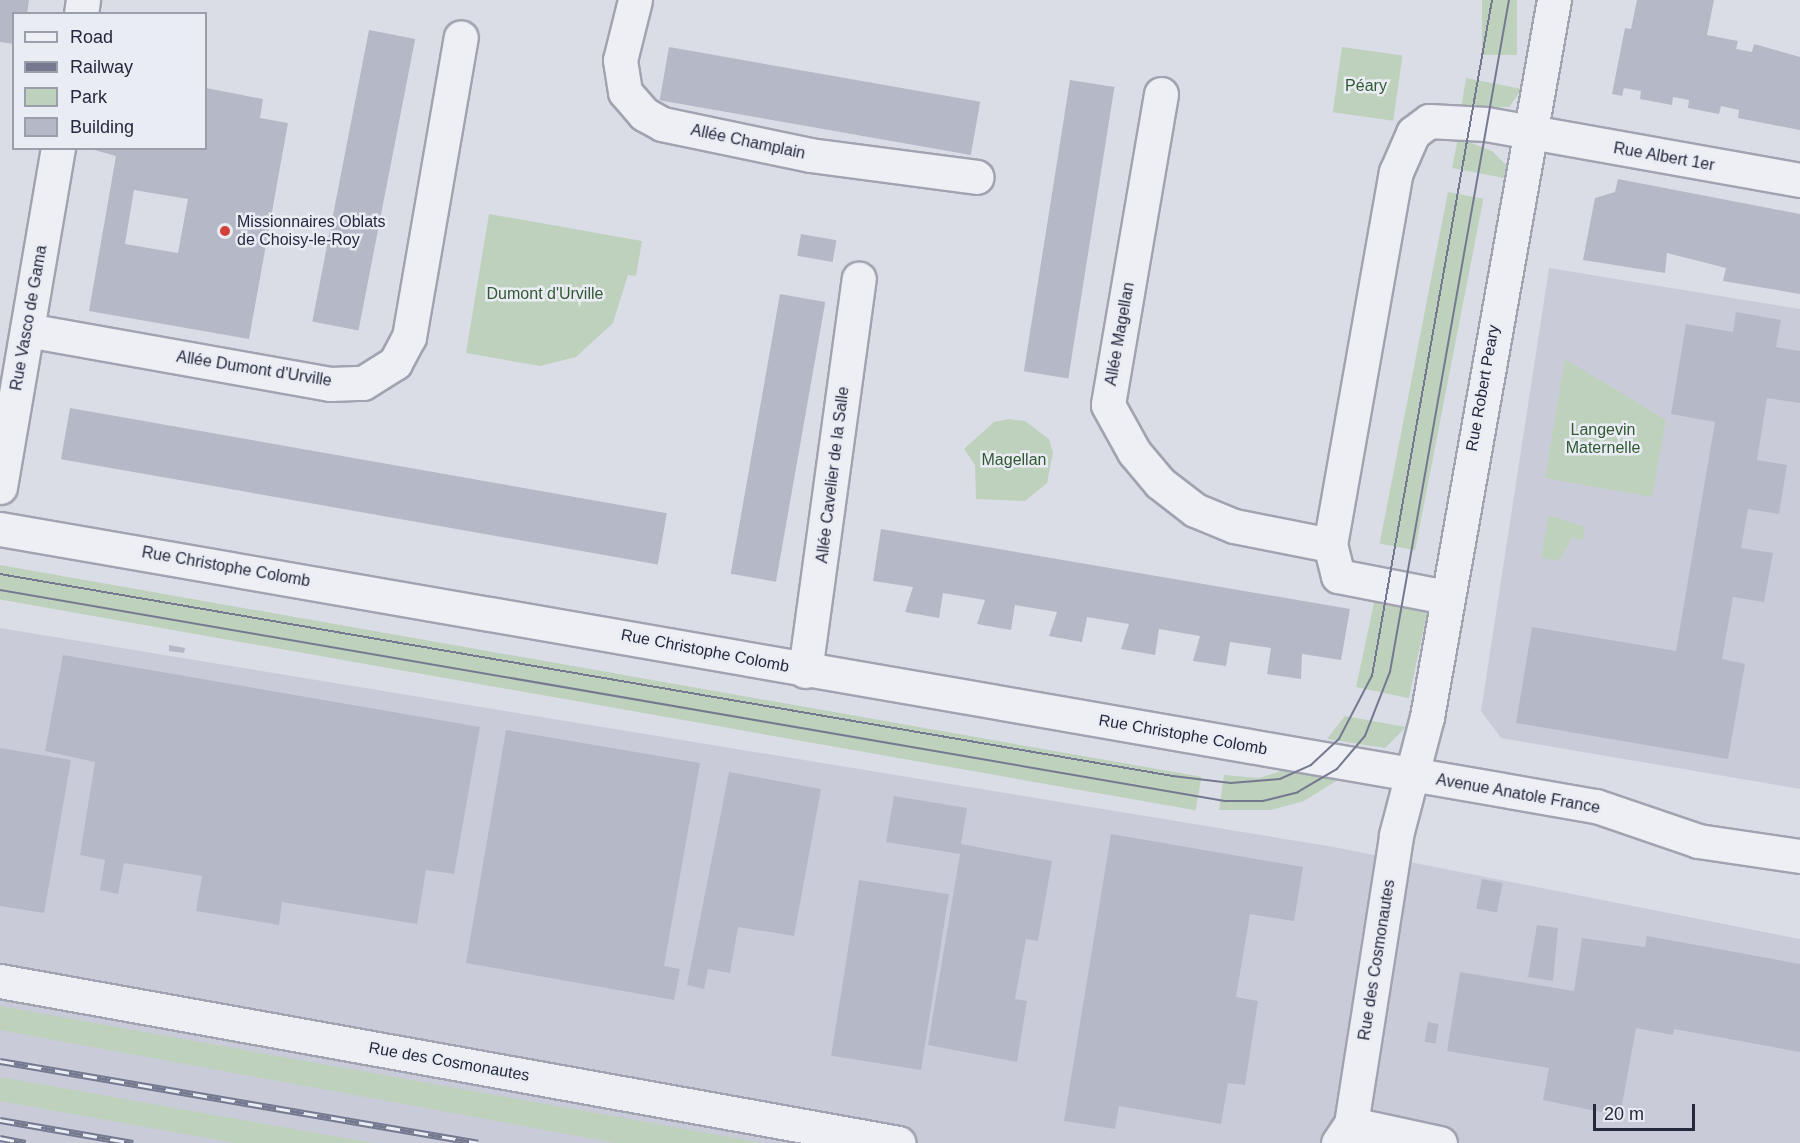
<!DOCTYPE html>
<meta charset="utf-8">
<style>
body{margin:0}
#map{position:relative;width:1800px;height:1143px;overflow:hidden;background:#dbdde6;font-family:Arial,sans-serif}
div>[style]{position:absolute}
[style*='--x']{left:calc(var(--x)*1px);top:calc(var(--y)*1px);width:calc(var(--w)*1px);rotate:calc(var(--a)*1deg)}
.built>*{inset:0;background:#c9ccd8}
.green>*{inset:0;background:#bdd1bc;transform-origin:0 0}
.building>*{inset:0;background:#b5b8c6;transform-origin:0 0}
.roads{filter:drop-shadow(2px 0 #a1a3b0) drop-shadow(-2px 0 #a1a3b0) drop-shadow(0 2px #a1a3b0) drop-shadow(0 -2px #a1a3b0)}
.minor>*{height:33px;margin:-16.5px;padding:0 16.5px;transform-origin:16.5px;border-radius:16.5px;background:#eeeff5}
.tram>*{height:1.5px;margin:-0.75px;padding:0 0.75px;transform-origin:0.75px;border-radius:0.75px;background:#747990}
.rail>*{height:7px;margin-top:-3.5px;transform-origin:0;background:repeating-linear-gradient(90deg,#eaecf4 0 14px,#747990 0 28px);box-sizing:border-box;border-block:2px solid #747990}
.dots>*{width:16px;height:16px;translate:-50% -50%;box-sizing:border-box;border:3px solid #eaecf4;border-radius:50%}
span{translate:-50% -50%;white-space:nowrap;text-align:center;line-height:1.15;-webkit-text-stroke:5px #eaecf4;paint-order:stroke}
.park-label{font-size:16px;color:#315932}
.street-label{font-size:16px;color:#25293d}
.poi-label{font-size:16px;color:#25293d}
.left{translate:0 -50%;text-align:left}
.legend{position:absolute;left:12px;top:12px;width:195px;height:138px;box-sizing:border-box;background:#eaecf4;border:2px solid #9b9eab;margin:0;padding:8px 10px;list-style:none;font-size:18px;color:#25293d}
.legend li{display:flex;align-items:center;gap:12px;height:30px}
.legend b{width:30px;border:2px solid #9b9eab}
.scale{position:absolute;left:1593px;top:1104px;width:102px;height:27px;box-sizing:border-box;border:3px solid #25293d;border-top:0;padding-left:8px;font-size:18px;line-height:21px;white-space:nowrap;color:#25293d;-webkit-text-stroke:4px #eaecf4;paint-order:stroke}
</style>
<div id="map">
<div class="built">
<div style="clip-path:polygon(1549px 268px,1800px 309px,1800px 789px,1501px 738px,1481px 711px)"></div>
<div style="clip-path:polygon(0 628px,1334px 847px,1800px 939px,1800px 1143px,0 1143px)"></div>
</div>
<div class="green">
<div style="left:1482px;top:0;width:35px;height:55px"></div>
<div style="left:1342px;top:47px;width:61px;height:66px;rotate:8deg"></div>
<div style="clip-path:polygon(1466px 78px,1522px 89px,1509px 107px,1461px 109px)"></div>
<div style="clip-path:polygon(1458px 138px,1492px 151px,1507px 166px,1504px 178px,1452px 168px)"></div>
<div style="left:1448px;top:192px;width:36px;height:358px;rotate:11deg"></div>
<div style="clip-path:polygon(489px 214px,642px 241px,636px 276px,628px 275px,613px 323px,576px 357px,540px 366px,466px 353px)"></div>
<div style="clip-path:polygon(1565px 359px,1666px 420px,1652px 497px,1545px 478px)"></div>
<div style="clip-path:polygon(1009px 419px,1025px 421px,1049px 439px,1053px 453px,1047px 483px,1025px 501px,976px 499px,975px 465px,964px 449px,994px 422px)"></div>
<div style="clip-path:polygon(1549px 515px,1585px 527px,1583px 540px,1572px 538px,1559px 561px,1541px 558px)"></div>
<div style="left:0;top:565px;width:1220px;height:34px;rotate:10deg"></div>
<div style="left:1375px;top:598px;width:54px;height:91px;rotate:12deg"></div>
<div style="clip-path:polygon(1345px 716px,1406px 727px,1385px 748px,1327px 739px)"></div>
<div style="clip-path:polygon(1291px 768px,1341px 778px,1304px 801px,1271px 810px,1219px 810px,1224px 775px,1259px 778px)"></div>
<div style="clip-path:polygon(0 1006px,762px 1143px,616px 1143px,0 1030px)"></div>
<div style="clip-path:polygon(0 1077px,373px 1143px,235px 1143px,0 1101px)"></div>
</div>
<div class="building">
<div style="clip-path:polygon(0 0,29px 0,27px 14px,14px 14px,14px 44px,0 42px)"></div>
<div style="clip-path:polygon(1637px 0,1714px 0,1707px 35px,1738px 41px,1736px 49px,1752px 52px,1754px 44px,1800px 57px,1800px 130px,1738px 118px,1739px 110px,1721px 106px,1719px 114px,1688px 108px,1689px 100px,1673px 97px,1672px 105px,1640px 99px,1641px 91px,1624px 88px,1622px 96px,1612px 94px,1625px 28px,1631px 29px)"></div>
<div style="left:369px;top:30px;width:47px;height:297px;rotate:11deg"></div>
<div style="left:669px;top:47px;width:316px;height:54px;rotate:10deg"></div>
<div style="left:1070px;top:80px;width:45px;height:295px;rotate:9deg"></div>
<div style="clip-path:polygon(evenodd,206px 88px,263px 99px,260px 118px,288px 123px,249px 339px,89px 311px,116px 156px,87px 148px,206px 148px,206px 88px,134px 190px,188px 199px,178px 253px,125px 244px,134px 190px)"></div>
<div style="clip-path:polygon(1618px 179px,1800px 214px,1800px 294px,1723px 281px,1726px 268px,1667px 253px,1665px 273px,1583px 260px,1595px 198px,1615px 192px)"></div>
<div style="left:801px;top:234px;width:36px;height:22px;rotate:10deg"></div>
<div style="left:780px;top:294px;width:46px;height:284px;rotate:10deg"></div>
<div style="clip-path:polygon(1736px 312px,1781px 320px,1776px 347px,1800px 351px,1800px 403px,1767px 398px,1757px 460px,1787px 465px,1779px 514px,1748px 509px,1741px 548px,1773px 553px,1764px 602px,1733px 597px,1722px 659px,1745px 664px,1728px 759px,1516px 723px,1532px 627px,1676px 651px,1715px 422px,1671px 414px,1686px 324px,1733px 332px)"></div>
<div style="left:70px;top:408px;width:606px;height:52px;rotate:10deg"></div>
<div style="clip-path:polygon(881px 529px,1350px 609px,1341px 660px,1302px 654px,1301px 679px,1267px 674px,1271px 648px,1230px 642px,1226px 666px,1193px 661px,1200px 636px,1159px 629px,1155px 655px,1121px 649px,1129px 624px,1087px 617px,1082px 642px,1049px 636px,1057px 612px,1015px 605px,1011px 630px,977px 624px,985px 600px,943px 593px,939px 618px,905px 612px,913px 587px,873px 581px)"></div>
<div style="clip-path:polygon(169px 645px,185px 648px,184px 653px,169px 651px)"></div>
<div style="clip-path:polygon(63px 655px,480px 727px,454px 874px,426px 870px,417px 924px,282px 902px,279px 925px,196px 911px,202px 876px,124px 863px,118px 894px,100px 890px,105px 860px,80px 855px,95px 762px,45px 751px)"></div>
<div style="clip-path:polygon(506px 730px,700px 763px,664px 966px,680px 969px,674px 1000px,466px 963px)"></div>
<div style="clip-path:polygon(0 748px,71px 760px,44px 913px,0 906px)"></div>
<div style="clip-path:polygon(729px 772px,821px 789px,794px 936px,738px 927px,730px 973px,708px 969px,704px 989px,687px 985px)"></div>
<div style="clip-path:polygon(894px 796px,967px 808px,961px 844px,1052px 861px,1038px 941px,1026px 939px,1015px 999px,1027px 1001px,1017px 1062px,928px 1045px,960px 854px,886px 842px)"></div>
<div style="clip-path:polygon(1111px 834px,1303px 867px,1294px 921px,1250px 914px,1236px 997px,1258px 1001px,1245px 1085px,1228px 1083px,1221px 1124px,1119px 1106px,1115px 1129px,1064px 1121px)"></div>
<div style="left:1482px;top:879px;width:21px;height:30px;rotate:11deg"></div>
<div style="left:859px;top:880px;width:91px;height:178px;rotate:9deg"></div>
<div style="clip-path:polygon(1537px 925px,1558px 928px,1553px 981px,1528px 977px)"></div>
<div style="clip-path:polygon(1647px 936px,1800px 964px,1800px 1052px,1674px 1029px,1673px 1035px,1636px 1028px,1620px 1116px,1543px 1100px,1549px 1068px,1447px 1051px,1460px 972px,1574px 991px,1582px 938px,1645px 947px)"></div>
<div style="left:1428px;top:1022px;width:11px;height:20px;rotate:10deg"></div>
</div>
<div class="roads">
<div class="minor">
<div style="--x:635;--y:0;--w:62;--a:104"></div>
<div style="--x:620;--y:60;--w:32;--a:81"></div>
<div style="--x:625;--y:92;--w:29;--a:49"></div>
<div style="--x:644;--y:114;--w:21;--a:29"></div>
<div style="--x:662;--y:124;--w:151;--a:11.8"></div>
<div style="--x:810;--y:155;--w:168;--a:7.5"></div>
<div style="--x:81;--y:14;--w:14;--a:-82"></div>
<div style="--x:1161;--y:94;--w:315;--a:99.7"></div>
<div style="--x:1108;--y:405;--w:54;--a:61"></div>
<div style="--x:1134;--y:452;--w:40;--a:50"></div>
<div style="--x:1160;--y:483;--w:44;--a:37.6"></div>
<div style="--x:1195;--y:510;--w:42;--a:22.3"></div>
<div style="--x:1234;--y:526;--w:98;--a:11.2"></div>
<div style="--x:27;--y:330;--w:308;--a:10.1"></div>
<div style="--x:330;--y:384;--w:33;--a:-2"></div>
<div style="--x:363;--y:383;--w:38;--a:-32"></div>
<div style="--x:395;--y:363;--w:30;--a:-62"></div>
<div style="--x:409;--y:337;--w:304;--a:-80.2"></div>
<div style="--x:0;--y:487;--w:344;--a:-80.3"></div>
<div style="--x:0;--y:529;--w:1620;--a:9.85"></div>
<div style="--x:1596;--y:806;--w:108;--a:18.9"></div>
<div style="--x:1698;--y:841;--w:103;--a:8.4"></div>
<div style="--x:1446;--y:597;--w:110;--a:-169"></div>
<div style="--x:1338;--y:576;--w:32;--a:-104"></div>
<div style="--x:1330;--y:545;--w:379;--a:-80"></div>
<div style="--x:1396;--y:172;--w:43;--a:-66.4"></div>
<div style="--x:1413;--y:133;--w:20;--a:-37"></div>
<div style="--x:1429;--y:121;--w:57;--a:3"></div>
<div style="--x:1486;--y:124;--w:319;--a:10.1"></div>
<div style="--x:805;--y:671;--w:396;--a:-82.2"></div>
<div style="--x:0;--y:981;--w:913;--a:10.22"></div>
<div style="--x:1351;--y:1124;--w:91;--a:12.1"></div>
<div style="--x:1338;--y:1143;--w:23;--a:-56"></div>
<div style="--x:1351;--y:1124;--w:292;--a:-81.1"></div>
<div style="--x:1396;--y:835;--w:122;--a:-75.3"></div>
<div style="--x:1427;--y:717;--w:728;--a:-79.96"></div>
</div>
</div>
<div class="tram">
<div style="--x:0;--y:574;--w:1190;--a:9.77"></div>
<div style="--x:1173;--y:776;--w:58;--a:6.9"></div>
<div style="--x:1231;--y:783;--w:49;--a:-4.7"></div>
<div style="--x:1280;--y:779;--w:34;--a:-24"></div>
<div style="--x:1311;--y:765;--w:38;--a:-43"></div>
<div style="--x:1339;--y:739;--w:71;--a:-62.4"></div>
<div style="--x:1372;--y:676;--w:687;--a:-79.93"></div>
<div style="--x:0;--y:590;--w:1244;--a:9.77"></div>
<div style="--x:1226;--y:801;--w:37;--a:0"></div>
<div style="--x:1263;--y:801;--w:36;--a:-14"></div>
<div style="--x:1298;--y:792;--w:45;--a:-30.5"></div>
<div style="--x:1337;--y:769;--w:43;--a:-49.7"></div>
<div style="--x:1365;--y:736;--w:69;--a:-68.7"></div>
<div style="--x:1390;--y:672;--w:682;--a:-79.96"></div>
</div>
<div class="rail">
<div style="--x:0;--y:1061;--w:485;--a:9.7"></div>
<div style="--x:0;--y:1120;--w:135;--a:9.8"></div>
<div style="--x:0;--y:1138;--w:26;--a:11"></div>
</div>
<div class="dots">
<div style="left:225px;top:231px;background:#d34038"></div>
</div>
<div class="park-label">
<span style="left:1366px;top:86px">Péary</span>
<span style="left:545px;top:294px">Dumont d'Urville</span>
<span style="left:1603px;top:439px">Langevin<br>Maternelle</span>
<span style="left:1014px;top:460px">Magellan</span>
</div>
<div class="street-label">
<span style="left:748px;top:142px;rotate:12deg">Allée Champlain</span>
<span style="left:1664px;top:157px;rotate:10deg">Rue Albert 1er</span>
<span style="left:29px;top:318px;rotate:-80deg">Rue Vasco de Gama</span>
<span style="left:1120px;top:334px;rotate:-80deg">Allée Magellan</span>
<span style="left:254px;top:369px;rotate:9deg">Allée Dumont d'Urville</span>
<span style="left:1483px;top:388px;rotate:-80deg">Rue Robert Peary</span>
<span style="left:833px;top:475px;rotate:-83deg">Allée Cavelier de la Salle</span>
<span style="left:226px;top:567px;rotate:10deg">Rue Christophe Colomb</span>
<span style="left:705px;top:651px;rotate:11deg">Rue Christophe Colomb</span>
<span style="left:1183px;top:735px;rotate:10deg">Rue Christophe Colomb</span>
<span style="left:1518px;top:794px;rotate:10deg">Avenue Anatole France</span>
<span style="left:1377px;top:960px;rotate:-81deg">Rue des Cosmonautes</span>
<span style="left:449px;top:1062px;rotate:10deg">Rue des Cosmonautes</span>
</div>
<div class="poi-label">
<span class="left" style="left:237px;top:231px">Missionnaires Oblats<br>de Choisy-le-Roy</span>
</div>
<ul class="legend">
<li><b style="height:8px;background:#eeeff5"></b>Road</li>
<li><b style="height:8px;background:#747990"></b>Railway</li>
<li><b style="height:16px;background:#bdd1bc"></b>Park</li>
<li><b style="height:16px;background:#b5b8c6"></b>Building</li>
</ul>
<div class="scale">20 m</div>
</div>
